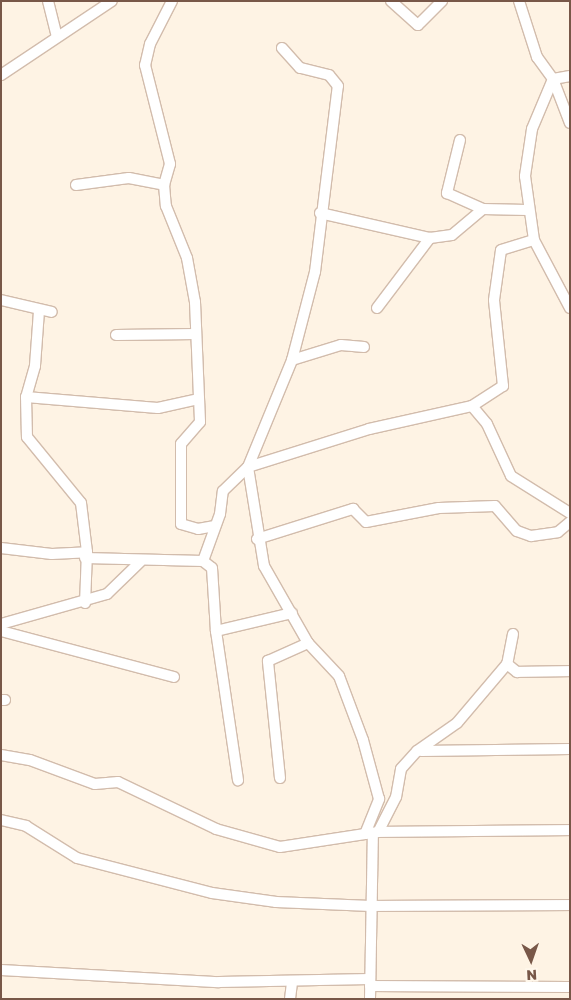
<!DOCTYPE html>
<style>
body{margin:0}
#map{position:relative;width:571px;height:1000px;overflow:hidden;background:#fef3e4;font-family:"Golos Text",sans-serif}
div>[style]{position:absolute}
[style*='--x']{left:calc(var(--x)*1px);top:calc(var(--y)*1px);width:calc(var(--w)*1px);rotate:calc(var(--a)*1deg)}
.roads{filter:drop-shadow(1px 0 #d2bcac) drop-shadow(-1px 0 #d2bcac) drop-shadow(0 1px #d2bcac) drop-shadow(0 -1px #d2bcac)}
.street>*{height:10px;margin:-5px;padding:0 5px;transform-origin:5px;border-radius:5px;background:#fff}
span{translate:-50% -50%;white-space:nowrap;text-align:center;line-height:1.15;-webkit-text-stroke:4px #fff7eb;paint-order:stroke}
.frame{position:absolute;inset:0;border:2px solid #785748;pointer-events:none}
.north{position:absolute;left:506px;top:935px;width:50px;height:50px;-webkit-text-stroke:4px #fff7eb;paint-order:stroke;rotate:177deg;font-size:14px;font-weight:700;line-height:20px;text-align:center;color:#785748}
.north::after{content:'';display:block;margin:auto;width:18px;height:22px;background:#785748;clip-path:polygon(50% 0,100% 100%,50% 72%,0 100%)}
</style>
<div id="map">
<div class="roads">
<div class="street">
<div style="--x:48;--y:1;--w:37;--a:76"></div>
<div style="--x:172;--y:1;--w:48;--a:117.1"></div>
<div style="--x:150;--y:44;--w:22;--a:103"></div>
<div style="--x:145;--y:65;--w:102;--a:75.8"></div>
<div style="--x:170;--y:164;--w:22;--a:106"></div>
<div style="--x:164;--y:185;--w:21;--a:85"></div>
<div style="--x:166;--y:206;--w:56;--a:68"></div>
<div style="--x:187;--y:258;--w:45;--a:79.7"></div>
<div style="--x:195;--y:302;--w:120;--a:87.6"></div>
<div style="--x:200;--y:422;--w:29;--a:131"></div>
<div style="--x:181;--y:444;--w:80;--a:90"></div>
<div style="--x:181;--y:524;--w:18;--a:16"></div>
<div style="--x:198;--y:529;--w:17;--a:-10"></div>
<div style="--x:391;--y:1;--w:36;--a:42"></div>
<div style="--x:418;--y:25;--w:34;--a:-45"></div>
<div style="--x:519;--y:1;--w:59;--a:72.2"></div>
<div style="--x:537;--y:57;--w:27;--a:54"></div>
<div style="--x:553;--y:79;--w:47;--a:68.9"></div>
<div style="--x:1;--y:75;--w:133;--a:-33.7"></div>
<div style="--x:570;--y:76;--w:17;--a:170"></div>
<div style="--x:553;--y:79;--w:54;--a:112.8"></div>
<div style="--x:532;--y:129;--w:48;--a:98.5"></div>
<div style="--x:525;--y:176;--w:65;--a:82"></div>
<div style="--x:534;--y:240;--w:77;--a:62.1"></div>
<div style="--x:460;--y:140;--w:55;--a:103.8"></div>
<div style="--x:447;--y:193;--w:39;--a:24"></div>
<div style="--x:483;--y:209;--w:44;--a:1.3"></div>
<div style="--x:76;--y:185;--w:53;--a:-7.5"></div>
<div style="--x:129;--y:178;--w:36;--a:11"></div>
<div style="--x:320;--y:213;--w:113;--a:12.8"></div>
<div style="--x:1;--y:300;--w:52;--a:13.2"></div>
<div style="--x:377;--y:308;--w:88;--a:-52.9"></div>
<div style="--x:430;--y:238;--w:22;--a:-8"></div>
<div style="--x:452;--y:235;--w:40;--a:-40"></div>
<div style="--x:39;--y:311;--w:55;--a:94.2"></div>
<div style="--x:35;--y:366;--w:32;--a:106"></div>
<div style="--x:26;--y:397;--w:40;--a:88.6"></div>
<div style="--x:27;--y:437;--w:85;--a:50.7"></div>
<div style="--x:81;--y:503;--w:49;--a:83"></div>
<div style="--x:87;--y:552;--w:51;--a:92.2"></div>
<div style="--x:116;--y:335;--w:80;--a:-0.7"></div>
<div style="--x:292;--y:360;--w:51;--a:-17"></div>
<div style="--x:341;--y:345;--w:23;--a:5"></div>
<div style="--x:26;--y:397;--w:132;--a:4.8"></div>
<div style="--x:158;--y:408;--w:42;--a:-12.4"></div>
<div style="--x:472;--y:406;--w:23;--a:50"></div>
<div style="--x:487;--y:424;--w:57;--a:65.2"></div>
<div style="--x:511;--y:476;--w:70;--a:32.1"></div>
<div style="--x:257;--y:539;--w:101;--a:-17.4"></div>
<div style="--x:353;--y:509;--w:18;--a:45"></div>
<div style="--x:366;--y:522;--w:74;--a:-10.9"></div>
<div style="--x:439;--y:508;--w:56;--a:-2"></div>
<div style="--x:495;--y:506;--w:33;--a:49"></div>
<div style="--x:517;--y:531;--w:15;--a:20"></div>
<div style="--x:531;--y:536;--w:27;--a:-8"></div>
<div style="--x:558;--y:532;--w:16;--a:-40"></div>
<div style="--x:1;--y:548;--w:51;--a:6.7"></div>
<div style="--x:52;--y:554;--w:35;--a:-3"></div>
<div style="--x:85;--y:558;--w:118;--a:1.5"></div>
<div style="--x:203;--y:561;--w:11;--a:38"></div>
<div style="--x:212;--y:568;--w:63;--a:86.4"></div>
<div style="--x:216;--y:631;--w:151;--a:81.6"></div>
<div style="--x:203;--y:561;--w:50;--a:-70.1"></div>
<div style="--x:220;--y:514;--w:23;--a:-83"></div>
<div style="--x:223;--y:491;--w:35;--a:-44"></div>
<div style="--x:248;--y:467;--w:116;--a:-67.6"></div>
<div style="--x:292;--y:360;--w:91;--a:-75.4"></div>
<div style="--x:315;--y:272;--w:187;--a:-83"></div>
<div style="--x:338;--y:86;--w:14;--a:-129"></div>
<div style="--x:329;--y:75;--w:30;--a:-166"></div>
<div style="--x:300;--y:68;--w:27;--a:-132"></div>
<div style="--x:1;--y:624;--w:110;--a:-15.8"></div>
<div style="--x:107;--y:594;--w:46;--a:-44.1"></div>
<div style="--x:1;--y:631;--w:179;--a:14.9"></div>
<div style="--x:216;--y:631;--w:78;--a:-13.3"></div>
<div style="--x:513;--y:634;--w:31;--a:101"></div>
<div style="--x:507;--y:664;--w:77;--a:130.3"></div>
<div style="--x:457;--y:723;--w:49;--a:145"></div>
<div style="--x:417;--y:751;--w:24;--a:132"></div>
<div style="--x:401;--y:769;--w:28;--a:100"></div>
<div style="--x:396;--y:797;--w:39;--a:117"></div>
<div style="--x:378;--y:832;--w:13;--a:171"></div>
<div style="--x:365;--y:834;--w:38;--a:-68"></div>
<div style="--x:379;--y:799;--w:61;--a:-105.2"></div>
<div style="--x:363;--y:740;--w:68;--a:-110.6"></div>
<div style="--x:339;--y:676;--w:45;--a:-133.2"></div>
<div style="--x:308;--y:643;--w:89;--a:-119.7"></div>
<div style="--x:264;--y:566;--w:100;--a:-99.2"></div>
<div style="--x:248;--y:467;--w:127;--a:-17.4"></div>
<div style="--x:369;--y:429;--w:106;--a:-12.6"></div>
<div style="--x:472;--y:406;--w:37;--a:-33"></div>
<div style="--x:503;--y:386;--w:86;--a:-96"></div>
<div style="--x:494;--y:300;--w:50;--a:-82"></div>
<div style="--x:501;--y:250;--w:34;--a:-17"></div>
<div style="--x:507;--y:664;--w:13;--a:39"></div>
<div style="--x:517;--y:672;--w:53;--a:-1.1"></div>
<div style="--x:1;--y:700;--w:4;--a:0"></div>
<div style="--x:421;--y:751;--w:149;--a:-0.8"></div>
<div style="--x:1;--y:755;--w:29;--a:10"></div>
<div style="--x:30;--y:760;--w:69;--a:20.3"></div>
<div style="--x:95;--y:784;--w:23;--a:-5"></div>
<div style="--x:118;--y:782;--w:109;--a:25.6"></div>
<div style="--x:216;--y:829;--w:66;--a:15.7"></div>
<div style="--x:280;--y:847;--w:86;--a:-8.7"></div>
<div style="--x:280;--y:778;--w:118;--a:-95.9"></div>
<div style="--x:268;--y:661;--w:44;--a:-24.2"></div>
<div style="--x:1;--y:820;--w:26;--a:13"></div>
<div style="--x:26;--y:826;--w:60;--a:32.1"></div>
<div style="--x:77;--y:858;--w:139;--a:14.5"></div>
<div style="--x:212;--y:893;--w:65;--a:8"></div>
<div style="--x:276;--y:902;--w:95;--a:2.4"></div>
<div style="--x:371;--y:906;--w:199;--a:-0.3"></div>
<div style="--x:378;--y:832;--w:192;--a:-0.6"></div>
<div style="--x:1;--y:970;--w:218;--a:3.2"></div>
<div style="--x:219;--y:982;--w:151;--a:-1.1"></div>
<div style="--x:370;--y:986;--w:200;--a:0.3"></div>
<div style="--x:290;--y:999;--w:17;--a:-83"></div>
<div style="--x:370;--y:999;--w:165;--a:-89"></div>
</div>
</div>
<div class="frame"></div>
<div class="north">N</div>
</div>
